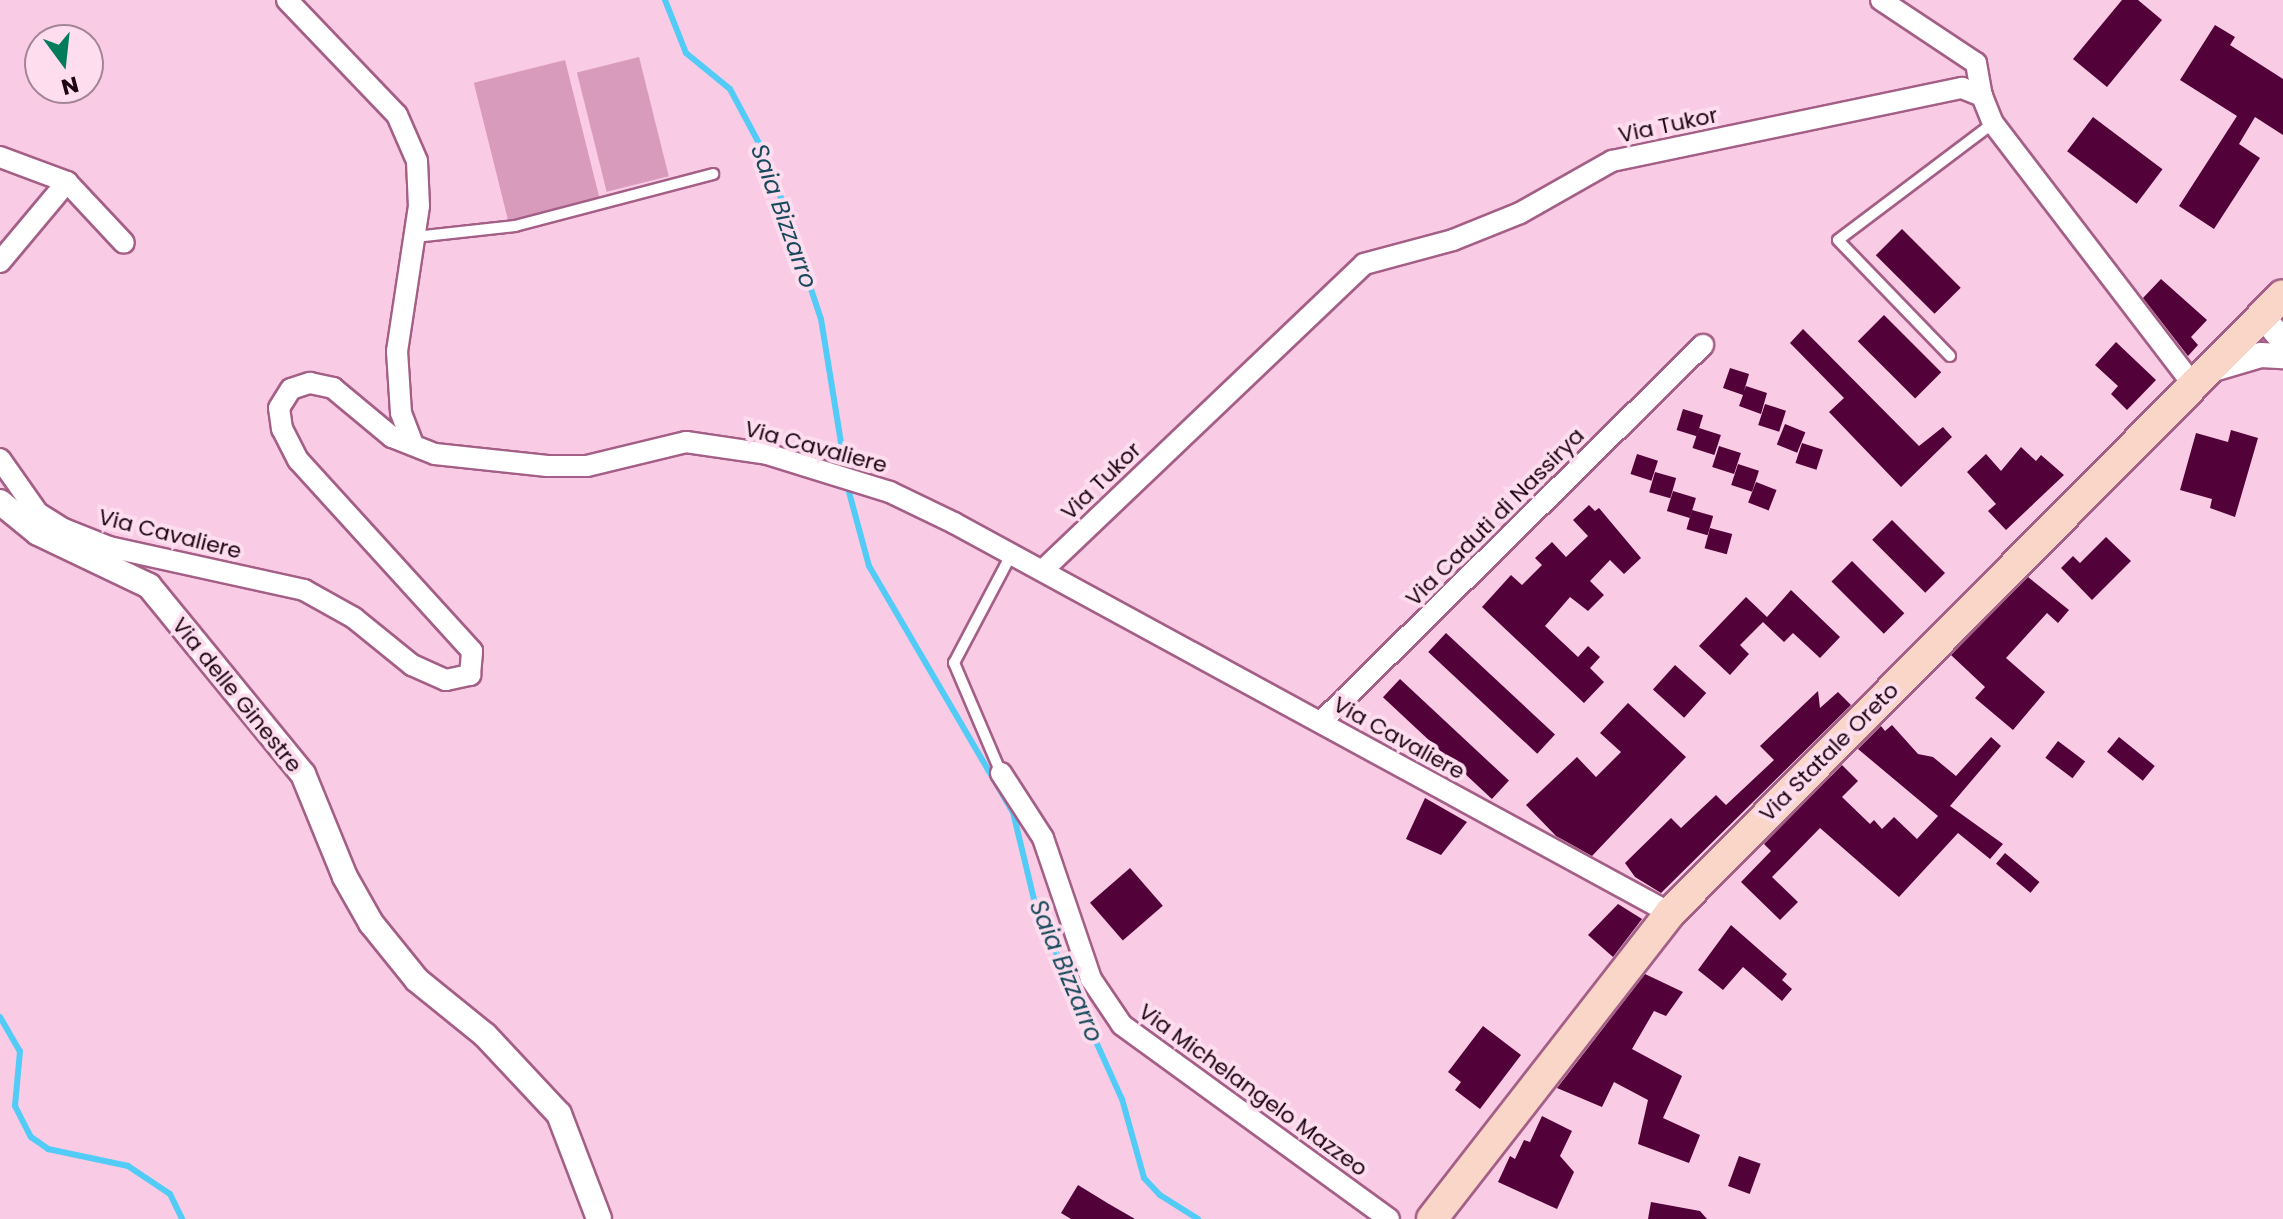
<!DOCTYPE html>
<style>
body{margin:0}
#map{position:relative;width:2283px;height:1219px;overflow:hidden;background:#facbe4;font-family:Poppins,sans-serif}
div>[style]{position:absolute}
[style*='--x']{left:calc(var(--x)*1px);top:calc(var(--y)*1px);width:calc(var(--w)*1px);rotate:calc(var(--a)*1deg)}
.green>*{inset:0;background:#d99bbc;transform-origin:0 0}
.stream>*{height:6px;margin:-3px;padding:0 3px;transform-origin:3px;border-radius:3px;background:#52ccf7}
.building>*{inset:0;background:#520139;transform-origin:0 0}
.roads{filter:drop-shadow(2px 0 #a45f87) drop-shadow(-2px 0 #a45f87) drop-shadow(0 2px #a45f87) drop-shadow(0 -2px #a45f87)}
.service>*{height:10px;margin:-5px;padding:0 5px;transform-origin:5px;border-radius:5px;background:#fff}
.minor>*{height:20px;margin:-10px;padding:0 10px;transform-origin:10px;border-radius:10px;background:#fff}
.tertiary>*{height:24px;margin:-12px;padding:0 12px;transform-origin:12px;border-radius:12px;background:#fff}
.primary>*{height:30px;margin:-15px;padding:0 15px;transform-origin:15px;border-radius:15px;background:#f9d6c7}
span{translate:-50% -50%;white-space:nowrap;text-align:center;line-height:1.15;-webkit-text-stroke:8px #fdddee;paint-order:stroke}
.street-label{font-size:22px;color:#1c0412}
.water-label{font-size:24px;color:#174a5c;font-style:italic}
.north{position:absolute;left:24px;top:24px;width:80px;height:80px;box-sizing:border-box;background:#fdddee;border:2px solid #a38696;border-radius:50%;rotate:165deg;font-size:22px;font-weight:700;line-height:32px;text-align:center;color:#1c0412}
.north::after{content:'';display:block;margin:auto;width:28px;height:36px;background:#027c5a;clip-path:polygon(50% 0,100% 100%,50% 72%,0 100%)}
</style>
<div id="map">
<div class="green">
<div style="left:639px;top:57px;width:123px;height:64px;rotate:76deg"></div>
<div style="left:565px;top:60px;width:143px;height:94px;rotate:76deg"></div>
</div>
<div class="stream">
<div style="--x:665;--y:0;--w:57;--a:68.4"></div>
<div style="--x:686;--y:53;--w:57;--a:39.3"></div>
<div style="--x:730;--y:89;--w:83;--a:61.9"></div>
<div style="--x:769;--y:162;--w:165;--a:71.7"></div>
<div style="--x:821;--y:319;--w:144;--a:80.8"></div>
<div style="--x:849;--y:492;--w:77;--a:74.9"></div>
<div style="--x:869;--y:566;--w:285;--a:59.7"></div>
<div style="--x:1013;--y:812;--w:99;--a:76.5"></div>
<div style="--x:1036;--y:908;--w:209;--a:65.8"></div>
<div style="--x:1122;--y:1099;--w:82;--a:74.4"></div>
<div style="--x:1144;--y:1178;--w:23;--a:47"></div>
<div style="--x:1160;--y:1195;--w:45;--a:32.3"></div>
<div style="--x:0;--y:1017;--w:39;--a:60"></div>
<div style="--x:20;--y:1051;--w:55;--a:95.2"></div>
<div style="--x:15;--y:1106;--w:35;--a:63"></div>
<div style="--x:31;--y:1137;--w:21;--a:35"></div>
<div style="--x:48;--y:1149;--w:82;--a:12"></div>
<div style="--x:128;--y:1166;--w:50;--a:33.7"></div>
<div style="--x:170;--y:1194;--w:28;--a:64"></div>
</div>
<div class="building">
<div style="clip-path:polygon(2122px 0,2138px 0,2162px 20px,2107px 87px,2073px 59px)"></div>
<div style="clip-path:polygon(2215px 25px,2235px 37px,2230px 45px,2283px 79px,2283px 135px,2255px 117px,2239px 144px,2260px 158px,2214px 229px,2179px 206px,2237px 116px,2180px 80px)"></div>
<div style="left:2093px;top:117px;width:87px;height:43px;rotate:37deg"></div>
<div style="left:1902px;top:229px;width:83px;height:37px;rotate:45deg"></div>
<div style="clip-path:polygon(2161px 279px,2207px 320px,2191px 337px,2198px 345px,2188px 356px,2143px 298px)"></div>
<div style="left:1884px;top:315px;width:81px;height:37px;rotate:45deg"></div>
<div style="clip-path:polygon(1803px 329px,1919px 446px,1943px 427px,1952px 437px,1901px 487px,1829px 412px,1844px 398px,1790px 343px)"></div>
<div style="clip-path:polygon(2116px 342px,2156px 380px,2127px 410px,2111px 394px,2118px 386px,2095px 365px)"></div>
<div style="clip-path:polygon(1730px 368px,1749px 374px,1744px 391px,1746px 386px,1767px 393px,1761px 414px,1739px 406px,1743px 395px,1723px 388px)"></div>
<div style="left:1765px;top:404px;width:22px;height:22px;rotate:18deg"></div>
<div style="left:1683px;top:409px;width:21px;height:22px;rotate:17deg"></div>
<div style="left:1785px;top:424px;width:22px;height:22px;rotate:22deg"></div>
<div style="left:1699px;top:428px;width:23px;height:21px;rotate:18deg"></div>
<div style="clip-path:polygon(2231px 430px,2258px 438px,2235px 517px,2210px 508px,2212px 499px,2180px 490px,2196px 433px,2228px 442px)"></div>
<div style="left:1802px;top:443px;width:22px;height:21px;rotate:18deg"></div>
<div style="left:1719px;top:446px;width:23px;height:22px;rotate:18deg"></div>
<div style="clip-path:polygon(2021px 447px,2036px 461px,2041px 455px,2064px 475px,2006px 530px,1988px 511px,1996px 504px,1967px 472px,1986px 454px,2001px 471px)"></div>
<div style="left:1637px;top:454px;width:22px;height:21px;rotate:18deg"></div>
<div style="left:1738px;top:464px;width:22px;height:22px;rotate:18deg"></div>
<div style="left:1655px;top:472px;width:22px;height:21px;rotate:16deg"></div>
<div style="left:1756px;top:482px;width:22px;height:22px;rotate:21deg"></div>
<div style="left:1673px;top:491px;width:24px;height:21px;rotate:17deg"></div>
<div style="clip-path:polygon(1589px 505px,1595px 511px,1599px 508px,1641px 558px,1624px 574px,1610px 560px,1590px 581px,1604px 595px,1588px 611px,1570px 597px,1545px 626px,1578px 657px,1588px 646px,1600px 657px,1590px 668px,1604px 682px,1584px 703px,1482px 607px,1511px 575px,1522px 585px,1542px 565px,1535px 558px,1552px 542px,1566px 557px,1588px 536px,1573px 520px)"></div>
<div style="left:1692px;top:510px;width:22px;height:20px;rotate:16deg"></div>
<div style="left:1892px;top:520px;width:75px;height:28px;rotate:45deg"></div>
<div style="left:1710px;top:528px;width:23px;height:21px;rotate:15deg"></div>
<div style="clip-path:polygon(2106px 537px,2131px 561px,2092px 600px,2061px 568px,2073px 556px,2080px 563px)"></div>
<div style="left:1852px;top:561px;width:74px;height:29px;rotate:45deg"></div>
<div style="clip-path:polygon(2028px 577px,2069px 610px,2058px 623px,2047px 613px,2006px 658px,2045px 692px,2013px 730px,1975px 698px,1985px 687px,1951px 655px)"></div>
<div style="clip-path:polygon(1791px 590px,1840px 637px,1820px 658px,1793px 633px,1784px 642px,1763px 622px,1740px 645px,1749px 654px,1730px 675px,1699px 646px,1746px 597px,1767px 617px)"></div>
<div style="left:1446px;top:633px;width:149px;height:26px;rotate:43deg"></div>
<div style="left:1675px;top:665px;width:42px;height:33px;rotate:42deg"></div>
<div style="left:1400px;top:679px;width:149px;height:25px;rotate:43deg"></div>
<div style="clip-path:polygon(1818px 691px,1820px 708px,1838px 692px,1851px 705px,1661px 893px,1635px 877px,1625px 863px,1671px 818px,1681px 828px,1716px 795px,1726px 805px,1774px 760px,1760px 746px)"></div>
<div style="clip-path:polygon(1628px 703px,1686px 757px,1592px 856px,1556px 836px,1526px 805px,1577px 757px,1596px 777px,1621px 752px,1600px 733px)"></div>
<div style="clip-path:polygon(1892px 725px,1918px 754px,1933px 757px,1956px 776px,1991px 737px,2001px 746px,1950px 806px,2003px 844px,1990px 859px,1958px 833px,1899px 897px,1820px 828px,1772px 877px,1798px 902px,1780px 920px,1741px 882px,1771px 851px,1764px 844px,1842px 765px,1858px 781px,1842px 797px,1870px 824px,1874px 820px,1882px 829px,1894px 817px,1917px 839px,1938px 816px,1858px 749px,1881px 726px,1885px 731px)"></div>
<div style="left:2119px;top:737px;width:46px;height:19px;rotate:39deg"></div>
<div style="left:2058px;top:741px;width:34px;height:21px;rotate:37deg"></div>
<div style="clip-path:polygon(1425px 798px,1467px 822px,1441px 855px,1406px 839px)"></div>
<div style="left:2005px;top:853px;width:45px;height:14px;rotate:40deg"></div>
<div style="left:1130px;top:868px;width:50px;height:53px;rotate:49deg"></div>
<div style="clip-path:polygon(1618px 904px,1642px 919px,1613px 957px,1588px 935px)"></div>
<div style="clip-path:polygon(1731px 925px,1787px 974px,1782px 980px,1792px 989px,1782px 1001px,1743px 967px,1723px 990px,1698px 970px)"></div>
<div style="clip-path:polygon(1645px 974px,1683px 992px,1666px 1016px,1654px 1011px,1632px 1049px,1682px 1076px,1663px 1118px,1700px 1135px,1689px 1163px,1638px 1144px,1648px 1100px,1614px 1082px,1602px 1107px,1557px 1088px)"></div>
<div style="clip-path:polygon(1483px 1026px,1521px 1055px,1480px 1109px,1455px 1090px,1461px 1082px,1448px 1072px)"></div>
<div style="clip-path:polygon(1542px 1116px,1572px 1131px,1560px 1156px,1574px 1172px,1557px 1209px,1498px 1182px,1510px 1156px,1515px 1159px,1524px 1140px,1530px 1142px)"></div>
<div style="left:1739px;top:1156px;width:23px;height:32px;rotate:20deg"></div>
<div style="clip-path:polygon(1078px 1185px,1109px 1204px,1135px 1219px,1071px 1219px,1061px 1213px)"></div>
<div style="clip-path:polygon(1651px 1202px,1700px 1211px,1707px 1219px,1648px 1219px)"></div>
</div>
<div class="roads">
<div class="service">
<div style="--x:415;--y:237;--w:101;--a:-6.3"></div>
<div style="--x:515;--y:226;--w:205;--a:-14.7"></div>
<div style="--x:1950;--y:356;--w:161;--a:-134"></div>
<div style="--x:1838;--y:240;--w:194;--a:-37"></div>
<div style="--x:1001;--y:773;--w:120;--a:-113.1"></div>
<div style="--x:954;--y:663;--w:124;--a:-62.2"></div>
</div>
<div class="minor">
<div style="--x:287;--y:0;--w:159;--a:46.3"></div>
<div style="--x:397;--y:115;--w:50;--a:66.5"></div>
<div style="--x:417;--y:161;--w:45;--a:87.5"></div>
<div style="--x:419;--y:206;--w:147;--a:98.6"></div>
<div style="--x:397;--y:351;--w:62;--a:86.3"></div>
<div style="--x:401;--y:413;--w:34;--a:69"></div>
<div style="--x:1881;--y:0;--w:114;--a:33.6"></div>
<div style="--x:1976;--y:63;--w:34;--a:80"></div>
<div style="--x:0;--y:157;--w:72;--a:20.5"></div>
<div style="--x:0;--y:262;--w:104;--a:-50.1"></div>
<div style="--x:67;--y:182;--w:83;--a:46.9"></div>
<div style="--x:0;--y:459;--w:66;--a:54.9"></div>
<div style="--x:38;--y:513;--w:31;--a:32"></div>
<div style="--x:64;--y:529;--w:48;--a:21.8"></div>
<div style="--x:109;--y:547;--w:200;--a:12.4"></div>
<div style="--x:304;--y:590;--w:57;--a:29.2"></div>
<div style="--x:354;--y:618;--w:75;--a:39"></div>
<div style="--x:412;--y:665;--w:37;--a:24"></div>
<div style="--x:446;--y:680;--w:25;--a:-12"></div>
<div style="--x:470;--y:675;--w:24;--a:-85"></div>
<div style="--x:472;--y:651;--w:258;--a:-132.3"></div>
<div style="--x:298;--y:460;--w:35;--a:-117"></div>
<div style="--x:282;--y:429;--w:21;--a:-98"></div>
<div style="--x:279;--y:408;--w:22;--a:-58"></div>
<div style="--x:291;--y:389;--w:20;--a:-18"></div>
<div style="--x:310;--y:383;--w:24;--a:12"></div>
<div style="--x:333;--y:388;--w:77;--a:39.7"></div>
<div style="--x:392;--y:437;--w:46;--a:21.6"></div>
<div style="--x:435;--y:454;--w:113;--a:6.1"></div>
<div style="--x:547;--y:466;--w:40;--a:0"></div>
<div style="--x:587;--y:466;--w:102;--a:-13.6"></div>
<div style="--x:686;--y:442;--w:82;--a:8.4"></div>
<div style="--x:767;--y:454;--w:129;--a:17.2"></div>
<div style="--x:890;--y:492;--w:71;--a:25.8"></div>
<div style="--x:954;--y:523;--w:815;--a:28.58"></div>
<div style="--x:1044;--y:569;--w:442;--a:-43.6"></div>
<div style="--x:1364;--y:264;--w:92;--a:-15.1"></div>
<div style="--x:1453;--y:240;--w:72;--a:-21.9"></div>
<div style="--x:1520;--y:213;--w:106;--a:-29.5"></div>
<div style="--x:1612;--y:161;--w:358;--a:-11.8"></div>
<div style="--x:1962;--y:88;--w:22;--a:22"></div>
<div style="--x:1982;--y:96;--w:29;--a:68"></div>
<div style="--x:1993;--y:123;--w:332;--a:52.6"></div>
<div style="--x:1321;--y:722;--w:537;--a:-44.62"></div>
<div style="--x:1001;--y:773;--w:77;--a:57.1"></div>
<div style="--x:1043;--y:838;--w:149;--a:71.2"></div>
<div style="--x:1091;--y:979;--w:55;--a:56"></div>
<div style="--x:1122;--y:1025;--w:330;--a:36"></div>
</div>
<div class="tertiary">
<div style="--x:2260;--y:314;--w:35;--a:49"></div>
<div style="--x:2210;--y:370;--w:53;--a:-16.4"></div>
<div style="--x:2261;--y:355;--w:22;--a:3"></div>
<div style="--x:0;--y:502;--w:49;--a:39.2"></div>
<div style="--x:38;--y:533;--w:123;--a:25.5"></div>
<div style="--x:149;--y:586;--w:243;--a:50.7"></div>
<div style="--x:303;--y:774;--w:111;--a:67.8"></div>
<div style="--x:345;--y:877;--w:53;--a:60.5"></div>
<div style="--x:371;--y:923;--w:73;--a:51.1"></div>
<div style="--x:417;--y:980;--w:87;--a:39"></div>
<div style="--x:485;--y:1035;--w:108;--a:46.9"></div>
<div style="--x:559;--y:1114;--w:112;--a:69.1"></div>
</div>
<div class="primary">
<div style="--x:1432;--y:1219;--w:388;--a:-52.1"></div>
<div style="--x:1670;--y:913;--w:870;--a:-45.23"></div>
</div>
</div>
<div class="street-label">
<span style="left:1668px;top:125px;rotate:-12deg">Via Tukor</span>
<span style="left:816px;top:447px;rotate:15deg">Via Cavaliere</span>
<span style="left:1101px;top:481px;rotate:-44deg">Via Tukor</span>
<span style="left:1495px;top:517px;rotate:-45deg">Via Caduti di Nassirya</span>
<span style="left:170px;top:534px;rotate:14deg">Via Cavaliere</span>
<span style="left:237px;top:695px;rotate:51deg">Via delle Ginestre</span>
<span style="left:1399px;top:738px;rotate:29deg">Via Cavaliere</span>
<span style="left:1829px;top:752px;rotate:-45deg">Via Statale Oreto</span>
<span style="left:1253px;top:1090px;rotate:36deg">Via Michelangelo Mazzeo</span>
</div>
<div class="water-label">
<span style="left:784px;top:216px;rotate:70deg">Saia Bizzarro</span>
<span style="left:1066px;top:971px;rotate:67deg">Saia Bizzarro</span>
</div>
<div class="north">N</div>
</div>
